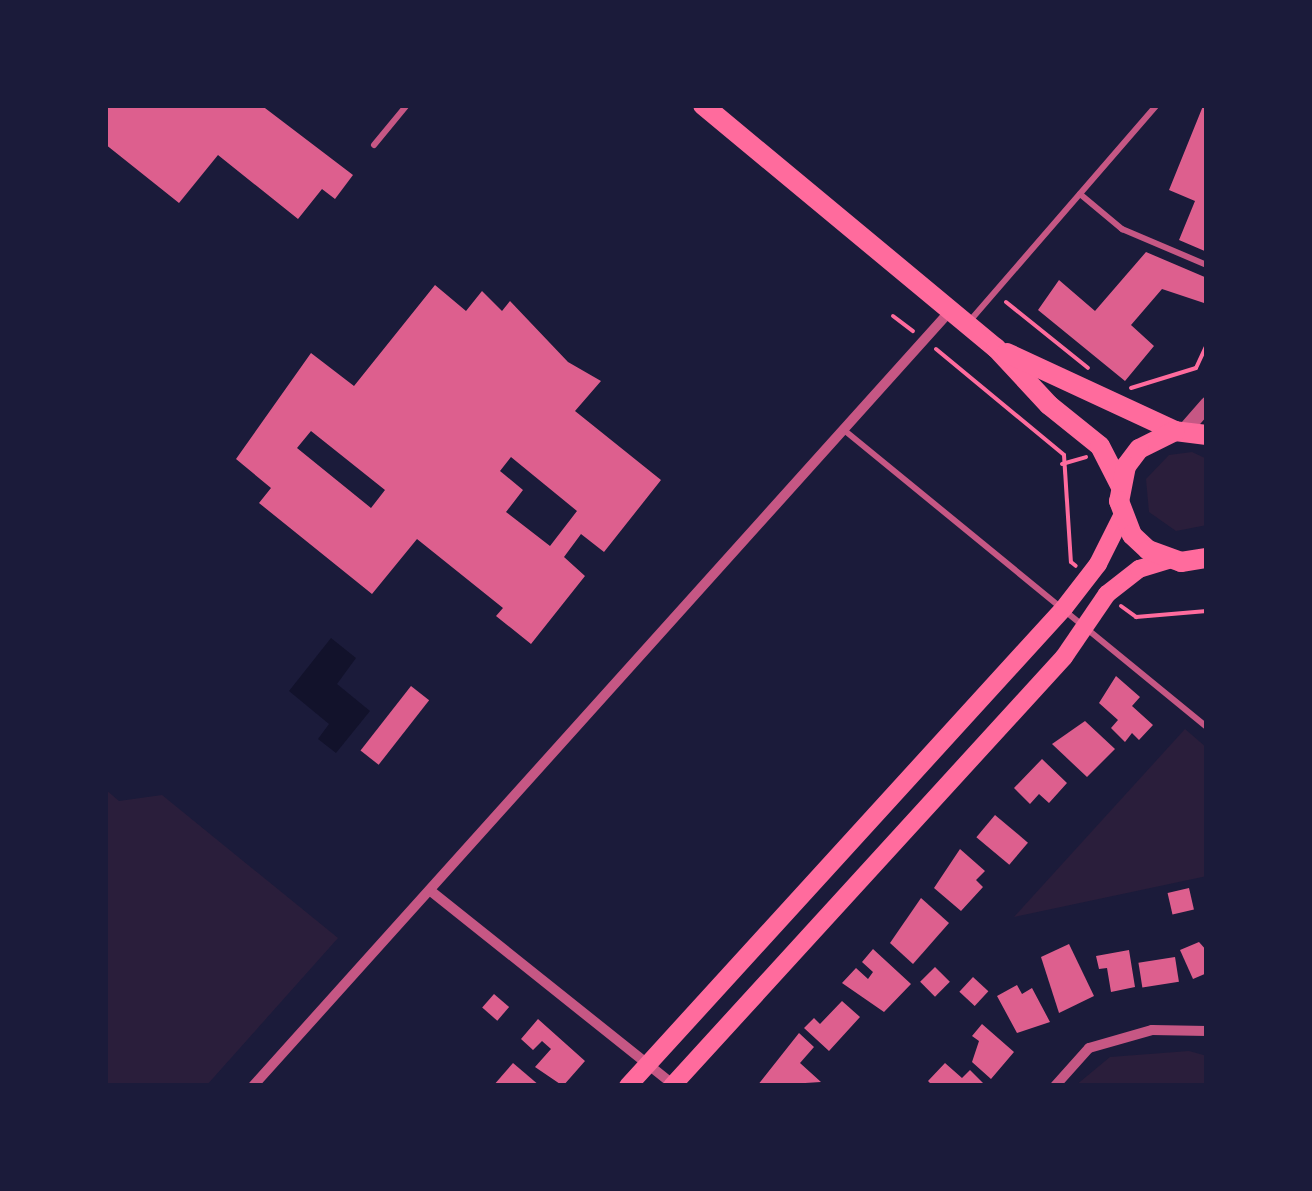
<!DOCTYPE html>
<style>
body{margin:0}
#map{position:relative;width:1312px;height:1191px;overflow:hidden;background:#1b1b3a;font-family:Montserrat,sans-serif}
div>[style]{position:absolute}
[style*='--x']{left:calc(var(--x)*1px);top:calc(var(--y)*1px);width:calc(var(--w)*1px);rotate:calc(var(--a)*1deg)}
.green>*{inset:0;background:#2a1e3b}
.water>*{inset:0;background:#12122b}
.building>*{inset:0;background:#dd5f8e;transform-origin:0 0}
.path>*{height:4px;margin:-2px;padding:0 2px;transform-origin:2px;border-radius:2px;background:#ff6b9d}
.service>*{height:6px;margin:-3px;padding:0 3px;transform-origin:3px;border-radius:3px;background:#c65784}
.minor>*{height:10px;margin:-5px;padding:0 5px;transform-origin:5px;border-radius:5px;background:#c65784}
.tertiary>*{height:15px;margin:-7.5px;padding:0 7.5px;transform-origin:7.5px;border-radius:7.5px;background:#c65784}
.secondary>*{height:18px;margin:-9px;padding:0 9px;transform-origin:9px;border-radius:9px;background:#ff6b9d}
.primary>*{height:20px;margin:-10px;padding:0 10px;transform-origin:10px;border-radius:10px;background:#ff6b9d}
span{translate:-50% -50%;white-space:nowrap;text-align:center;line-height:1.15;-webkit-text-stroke:8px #1b1b3a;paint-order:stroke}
.frame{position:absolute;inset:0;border:108px solid #1b1b3a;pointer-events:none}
</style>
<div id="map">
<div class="green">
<div style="clip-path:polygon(1192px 452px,1207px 459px,1207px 525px,1176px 531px,1149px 512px,1146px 479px,1169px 455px)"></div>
<div style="clip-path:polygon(1185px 729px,1207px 748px,1207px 876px,1014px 917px)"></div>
<div style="clip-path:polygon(105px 789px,119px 801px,162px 795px,338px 938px,206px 1086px,105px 1086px)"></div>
<div style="clip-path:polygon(1189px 1051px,1207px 1056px,1207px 1086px,1075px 1086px,1110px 1057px)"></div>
</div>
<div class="water">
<div style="clip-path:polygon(331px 638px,356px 658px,337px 684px,370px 711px,336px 753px,318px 739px,329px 724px,289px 691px)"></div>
</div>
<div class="building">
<div style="clip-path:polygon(105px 105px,261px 105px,353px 175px,335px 199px,322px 189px,298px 219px,218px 155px,179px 203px,105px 144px)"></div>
<div style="clip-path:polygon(1203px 106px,1207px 107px,1207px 252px,1179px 240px,1195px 201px,1169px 190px)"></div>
<div style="clip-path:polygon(1146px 252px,1207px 278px,1207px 304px,1162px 289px,1131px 325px,1154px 346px,1125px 381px,1038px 310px,1059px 280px,1095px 311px)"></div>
<div style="clip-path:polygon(evenodd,435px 285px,466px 311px,482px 291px,502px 311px,510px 301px,568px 362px,601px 381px,575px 411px,661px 480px,604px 552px,581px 534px,564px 557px,585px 576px,531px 644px,496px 616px,503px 608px,417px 539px,372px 594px,259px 503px,271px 488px,236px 459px,311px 353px,354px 386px,435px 285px,311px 431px,385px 490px,371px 508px,297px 448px,311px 431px,435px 285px,511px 457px,577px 511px,550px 546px,506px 512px,523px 490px,500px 471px,511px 457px)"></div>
<div style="clip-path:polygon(1116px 676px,1140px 697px,1132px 706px,1153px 725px,1139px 740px,1132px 733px,1125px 742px,1111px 728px,1118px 720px,1099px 703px)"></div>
<div style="left:411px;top:686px;width:23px;height:82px;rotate:38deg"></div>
<div style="clip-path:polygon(1085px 721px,1115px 749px,1087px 777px,1052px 744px)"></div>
<div style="clip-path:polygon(1042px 759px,1067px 783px,1049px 803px,1039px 794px,1030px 804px,1014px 788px)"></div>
<div style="left:995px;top:815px;width:43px;height:29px;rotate:40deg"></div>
<div style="clip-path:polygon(960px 849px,985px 871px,976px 880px,983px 887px,961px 911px,934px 888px)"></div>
<div style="left:1189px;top:888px;width:22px;height:22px;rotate:77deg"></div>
<div style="clip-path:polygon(921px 898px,949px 923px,913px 964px,890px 943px)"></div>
<div style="clip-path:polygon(1199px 942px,1207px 951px,1207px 973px,1193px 979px,1180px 950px)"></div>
<div style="clip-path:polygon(1069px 944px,1094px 996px,1059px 1013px,1041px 957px)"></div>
<div style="clip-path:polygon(873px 949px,911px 984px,884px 1012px,842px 983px,856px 968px,868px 979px,873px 972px,862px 962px)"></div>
<div style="clip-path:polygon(1129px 950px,1135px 987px,1111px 992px,1107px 968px,1099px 969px,1096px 956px)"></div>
<div style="left:1175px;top:957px;width:25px;height:37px;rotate:81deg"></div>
<div style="left:935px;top:967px;width:21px;height:21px;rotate:45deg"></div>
<div style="left:973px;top:977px;width:21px;height:20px;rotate:43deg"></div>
<div style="clip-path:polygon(1017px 985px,1022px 994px,1032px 988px,1050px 1022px,1017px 1033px,997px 996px)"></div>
<div style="left:494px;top:994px;width:20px;height:18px;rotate:41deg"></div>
<div style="clip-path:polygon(842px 1001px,860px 1017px,829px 1051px,804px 1028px,814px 1018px,820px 1024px)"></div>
<div style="clip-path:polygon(538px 1019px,585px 1061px,563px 1086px,535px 1067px,551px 1049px,542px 1041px,533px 1050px,521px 1039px)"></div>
<div style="clip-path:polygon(982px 1024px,1014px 1052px,991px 1079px,972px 1062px,979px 1041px,972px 1036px)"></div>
<div style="clip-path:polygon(799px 1033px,814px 1047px,800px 1063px,821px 1082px,757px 1086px)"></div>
<div style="clip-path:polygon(513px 1063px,540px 1086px,493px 1086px)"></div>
<div style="clip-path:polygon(945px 1063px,962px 1078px,970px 1070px,986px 1086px,933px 1086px,928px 1081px)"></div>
</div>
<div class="path">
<div style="--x:1006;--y:302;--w:105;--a:38.8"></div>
<div style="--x:893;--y:316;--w:25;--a:37"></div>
<div style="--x:936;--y:349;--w:166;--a:39.6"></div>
<div style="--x:1064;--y:455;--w:107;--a:86.3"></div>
<div style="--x:1071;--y:562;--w:6;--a:39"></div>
<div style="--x:1131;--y:388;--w:68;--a:-17.1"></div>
<div style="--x:1196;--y:368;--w:26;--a:-65"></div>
<div style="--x:1062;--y:464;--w:25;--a:-16"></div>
<div style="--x:1121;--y:606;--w:19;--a:36"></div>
<div style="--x:1136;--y:617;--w:71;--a:-4.8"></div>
</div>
<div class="service">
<div style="--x:374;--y:145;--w:52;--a:-50.5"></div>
<div style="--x:1080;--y:194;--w:55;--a:39.8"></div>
<div style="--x:1122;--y:229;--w:92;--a:23"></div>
<div style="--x:968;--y:323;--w:289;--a:-49.1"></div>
<div style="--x:844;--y:430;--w:469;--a:39.3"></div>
</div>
<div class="minor">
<div style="--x:432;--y:892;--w:310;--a:38.6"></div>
<div style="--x:253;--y:1086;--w:1042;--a:-48.03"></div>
<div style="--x:1055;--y:1086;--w:51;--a:-48.2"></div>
<div style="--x:1089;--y:1048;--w:66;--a:-15.9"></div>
<div style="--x:1152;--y:1030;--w:55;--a:1"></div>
</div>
<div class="tertiary">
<div style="--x:1184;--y:430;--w:35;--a:-49"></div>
</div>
<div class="secondary">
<div style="--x:628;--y:1086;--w:647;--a:-47.63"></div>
<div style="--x:1064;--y:608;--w:56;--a:-52.3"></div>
<div style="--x:1098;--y:564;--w:54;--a:-63.4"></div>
<div style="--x:672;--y:1086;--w:581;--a:-47.58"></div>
<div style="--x:1064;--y:657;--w:76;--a:-55.7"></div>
<div style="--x:1107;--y:594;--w:41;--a:-38"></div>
<div style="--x:1139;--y:569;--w:30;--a:-17"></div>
</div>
<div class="primary">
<div style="--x:703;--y:105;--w:381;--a:39.7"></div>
<div style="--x:996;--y:348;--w:78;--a:47.1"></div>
<div style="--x:1049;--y:405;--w:65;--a:38.8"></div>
<div style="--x:1100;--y:446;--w:44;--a:62.9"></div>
<div style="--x:1007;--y:353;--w:185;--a:24.9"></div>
<div style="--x:1207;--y:435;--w:32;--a:-173"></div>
<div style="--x:1175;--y:431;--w:40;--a:153.4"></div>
<div style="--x:1139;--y:449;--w:21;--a:127"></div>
<div style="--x:1126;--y:466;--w:36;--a:101"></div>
<div style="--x:1119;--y:501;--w:36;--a:69"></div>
<div style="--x:1132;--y:535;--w:22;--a:43"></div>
<div style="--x:1148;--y:550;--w:35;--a:20"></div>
<div style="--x:1181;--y:562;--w:26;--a:-9"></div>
</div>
<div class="frame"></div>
</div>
